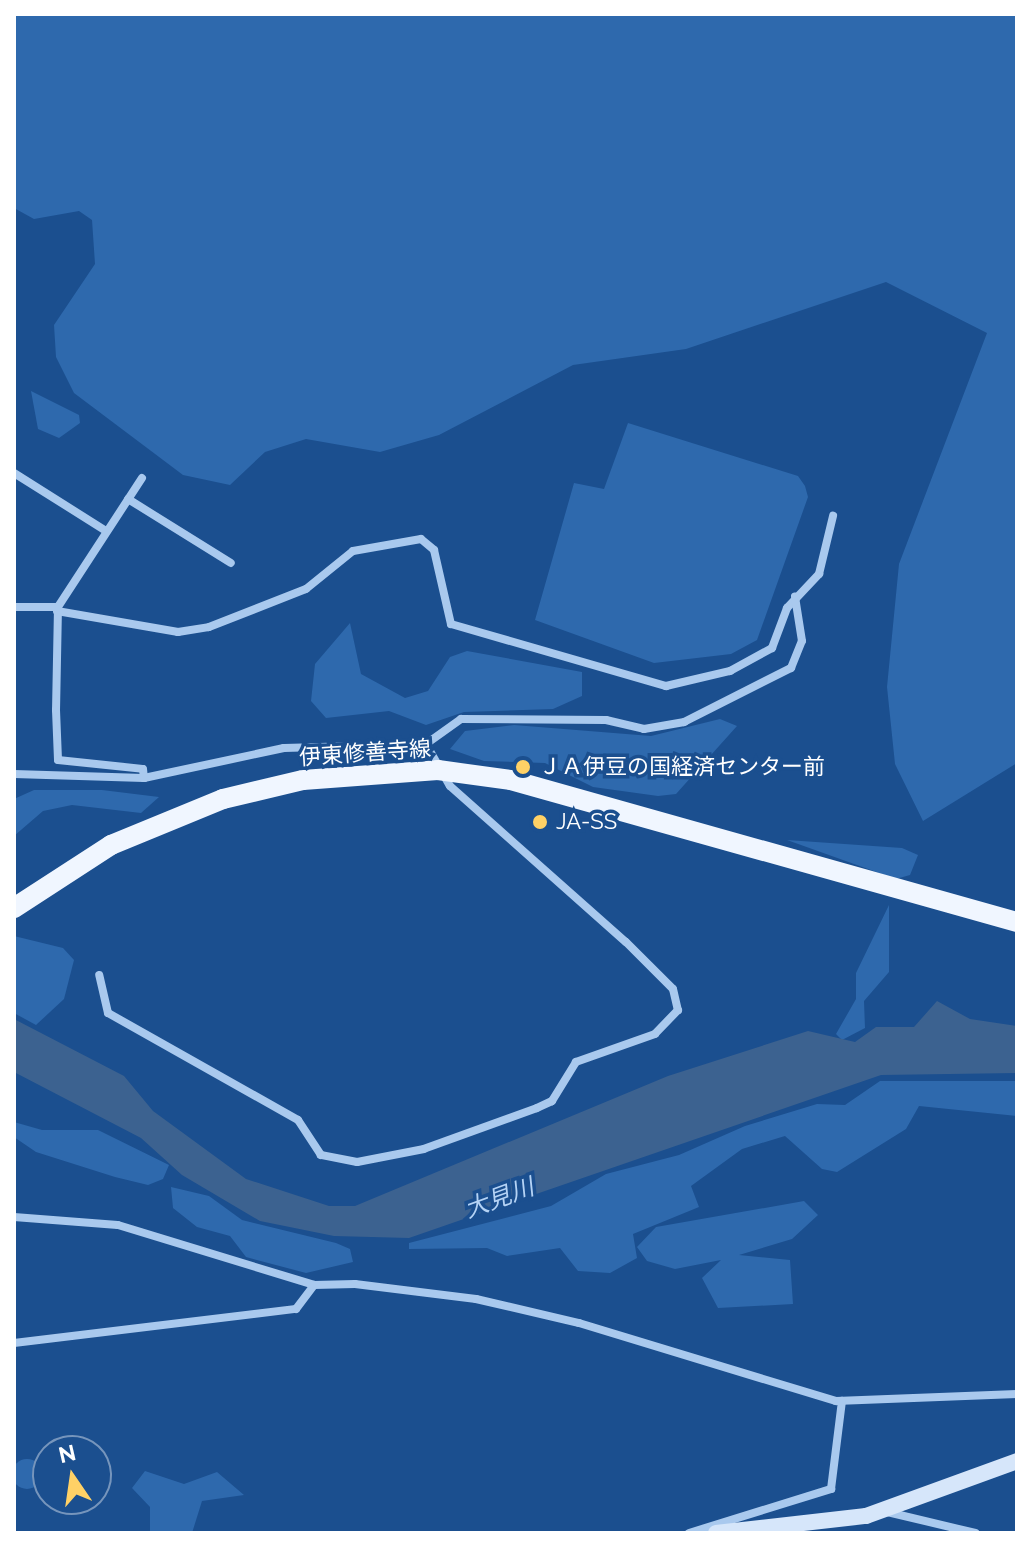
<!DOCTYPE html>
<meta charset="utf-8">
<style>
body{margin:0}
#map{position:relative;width:1031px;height:1547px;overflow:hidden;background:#1b4f8f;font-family:Raleway,"Noto Sans JP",sans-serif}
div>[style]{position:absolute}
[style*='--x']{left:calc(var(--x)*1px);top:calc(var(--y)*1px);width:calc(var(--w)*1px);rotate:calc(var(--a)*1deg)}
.green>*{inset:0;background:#2e69ad}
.round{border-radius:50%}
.water>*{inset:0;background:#3c6290}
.street>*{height:8px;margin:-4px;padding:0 4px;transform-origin:4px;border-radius:4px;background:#a9c9ee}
.secondary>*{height:16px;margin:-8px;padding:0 8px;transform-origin:8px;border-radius:8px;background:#d6e6fa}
.primary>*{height:20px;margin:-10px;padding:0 10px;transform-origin:10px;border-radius:10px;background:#f0f6ff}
.dots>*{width:22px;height:22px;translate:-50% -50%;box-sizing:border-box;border:4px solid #1b4f8f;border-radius:50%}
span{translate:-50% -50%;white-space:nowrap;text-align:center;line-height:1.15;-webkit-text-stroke:7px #1b4f8f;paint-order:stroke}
.street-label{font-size:22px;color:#fff}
.poi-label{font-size:22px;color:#fff}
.left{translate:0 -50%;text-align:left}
.water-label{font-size:24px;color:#b5d3f5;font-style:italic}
.frame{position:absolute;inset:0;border:16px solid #fff;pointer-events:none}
.north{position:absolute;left:32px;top:1435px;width:80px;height:80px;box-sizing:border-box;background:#1b4f8f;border:2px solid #7695bc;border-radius:50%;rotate:347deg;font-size:22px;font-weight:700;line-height:32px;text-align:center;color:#fff}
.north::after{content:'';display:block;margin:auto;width:28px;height:36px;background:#ffd166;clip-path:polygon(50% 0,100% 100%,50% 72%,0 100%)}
</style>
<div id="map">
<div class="green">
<div style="clip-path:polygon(14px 14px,1017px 14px,1017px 763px,923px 821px,895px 764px,887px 687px,899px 564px,987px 333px,886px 282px,686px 349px,573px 365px,439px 435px,380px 452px,306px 439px,265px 452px,230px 485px,183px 475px,74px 393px,56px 357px,54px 325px,95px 264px,92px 220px,79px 211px,34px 219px,14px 208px)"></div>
<div style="clip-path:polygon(31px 391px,79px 415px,80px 423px,59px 438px,38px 429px)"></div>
<div style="clip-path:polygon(628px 423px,798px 476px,805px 486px,808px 497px,757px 640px,731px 654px,654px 663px,535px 620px,574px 483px,604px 489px)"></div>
<div style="clip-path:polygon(350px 623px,361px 674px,405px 698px,428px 691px,450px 657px,467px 651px,582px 672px,582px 696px,553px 709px,464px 712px,426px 725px,389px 711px,326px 718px,311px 701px,315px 664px)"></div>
<div style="clip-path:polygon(720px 719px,737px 726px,676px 794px,658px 796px,593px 787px,545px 763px,484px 761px,450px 749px,465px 731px,514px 725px,651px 736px)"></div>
<div style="clip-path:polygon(34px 790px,102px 790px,159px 797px,141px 813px,72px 805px,43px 811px,14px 836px,14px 799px)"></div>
<div style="clip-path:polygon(787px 840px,902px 848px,918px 855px,910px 875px,896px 879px)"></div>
<div style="clip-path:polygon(889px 905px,889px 972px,864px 1001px,865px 1028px,842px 1040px,836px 1034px,856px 999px,856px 973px)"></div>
<div style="clip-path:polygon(14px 936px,63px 948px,74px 960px,64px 999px,36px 1025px,14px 1013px)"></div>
<div style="clip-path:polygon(880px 1081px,1017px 1081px,1017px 1116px,919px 1106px,906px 1129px,837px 1172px,822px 1169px,785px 1136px,742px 1149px,691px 1186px,699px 1207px,633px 1234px,637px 1258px,610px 1273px,578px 1271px,560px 1248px,507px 1256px,487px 1248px,409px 1249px,409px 1243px,551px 1206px,606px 1174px,679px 1155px,745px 1126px,817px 1104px,845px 1105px)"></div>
<div style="clip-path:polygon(14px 1122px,42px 1130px,98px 1130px,169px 1165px,163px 1179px,148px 1185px,115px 1177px,36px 1152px,14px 1137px)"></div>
<div style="clip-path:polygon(171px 1187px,209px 1196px,242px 1220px,336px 1243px,350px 1249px,353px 1262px,306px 1273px,246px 1257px,230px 1236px,197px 1227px,173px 1208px)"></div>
<div style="clip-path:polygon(804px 1201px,818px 1215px,792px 1239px,739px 1255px,790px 1260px,793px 1304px,718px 1308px,702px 1278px,721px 1260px,675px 1269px,647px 1261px,637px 1247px,656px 1227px)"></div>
<div class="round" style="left:12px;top:1459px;width:30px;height:30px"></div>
<div style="clip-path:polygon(145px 1471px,184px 1484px,217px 1472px,244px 1495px,202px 1501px,192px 1533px,150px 1533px,150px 1507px,132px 1488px)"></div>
</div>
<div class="water">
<div style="clip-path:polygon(937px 1001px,970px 1019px,1017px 1026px,1017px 1073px,881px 1075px,409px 1238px,334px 1236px,260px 1221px,182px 1175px,141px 1138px,14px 1072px,14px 1019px,124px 1076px,153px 1111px,246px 1179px,329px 1206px,355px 1206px,668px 1076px,808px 1031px,855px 1042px,876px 1027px,914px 1027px)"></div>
</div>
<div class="street">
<div style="--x:14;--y:473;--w:109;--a:32.2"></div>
<div style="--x:142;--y:478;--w:154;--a:123.1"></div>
<div style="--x:58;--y:607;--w:103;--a:91.1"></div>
<div style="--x:56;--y:710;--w:50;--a:87.7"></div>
<div style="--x:58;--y:760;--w:85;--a:6"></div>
<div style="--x:143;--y:769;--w:9;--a:84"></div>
<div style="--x:128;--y:499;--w:121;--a:31.9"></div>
<div style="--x:14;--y:607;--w:44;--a:0"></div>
<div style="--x:57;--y:611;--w:123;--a:9.8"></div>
<div style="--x:178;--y:632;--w:31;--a:-9"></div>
<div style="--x:209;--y:627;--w:104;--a:-21.4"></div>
<div style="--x:306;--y:589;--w:60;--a:-39"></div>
<div style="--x:353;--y:551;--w:69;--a:-10"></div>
<div style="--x:421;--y:539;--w:17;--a:40"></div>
<div style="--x:434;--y:550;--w:76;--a:77.1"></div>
<div style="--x:451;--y:624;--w:224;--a:16.1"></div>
<div style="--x:666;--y:686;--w:66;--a:-13.2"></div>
<div style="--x:730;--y:671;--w:48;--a:-28.7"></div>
<div style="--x:772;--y:648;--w:43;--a:-69.4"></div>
<div style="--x:787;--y:608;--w:47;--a:-46.7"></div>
<div style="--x:819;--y:574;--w:60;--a:-76.4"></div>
<div style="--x:426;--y:744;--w:43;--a:-35.5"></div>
<div style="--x:461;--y:719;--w:145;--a:0.4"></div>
<div style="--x:606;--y:720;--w:39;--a:13"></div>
<div style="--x:644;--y:729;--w:41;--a:-9.9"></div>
<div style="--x:684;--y:722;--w:120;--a:-26.8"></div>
<div style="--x:791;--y:668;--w:29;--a:-68"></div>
<div style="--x:802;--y:641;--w:45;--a:-99"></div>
<div style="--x:14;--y:774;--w:130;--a:1.8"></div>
<div style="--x:144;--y:778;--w:143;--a:-12.1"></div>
<div style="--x:284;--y:748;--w:142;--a:-1.6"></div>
<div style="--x:426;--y:744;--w:48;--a:60.3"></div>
<div style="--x:450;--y:786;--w:235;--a:41.6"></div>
<div style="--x:626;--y:942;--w:66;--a:45"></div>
<div style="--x:673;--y:989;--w:22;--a:77"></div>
<div style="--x:678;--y:1010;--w:33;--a:134"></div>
<div style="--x:655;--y:1034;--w:84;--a:160.5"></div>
<div style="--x:576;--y:1062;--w:46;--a:121.6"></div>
<div style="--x:552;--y:1101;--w:17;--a:155"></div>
<div style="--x:537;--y:1108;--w:120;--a:160.1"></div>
<div style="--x:424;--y:1149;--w:68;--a:169"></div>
<div style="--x:357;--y:1162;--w:37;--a:-169"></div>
<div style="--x:321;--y:1155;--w:42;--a:-123.3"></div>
<div style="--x:298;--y:1120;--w:218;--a:-150.6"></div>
<div style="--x:108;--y:1013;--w:39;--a:-103"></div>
<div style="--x:14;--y:1217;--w:104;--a:4.4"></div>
<div style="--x:118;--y:1225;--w:205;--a:17"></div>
<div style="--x:14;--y:1343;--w:284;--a:-6.9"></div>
<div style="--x:296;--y:1309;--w:30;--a:-53"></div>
<div style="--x:314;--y:1285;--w:41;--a:-1.4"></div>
<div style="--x:355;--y:1284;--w:122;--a:7.1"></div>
<div style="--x:476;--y:1299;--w:106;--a:13.1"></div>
<div style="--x:579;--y:1323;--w:269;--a:16.9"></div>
<div style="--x:836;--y:1401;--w:181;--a:-2.2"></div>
<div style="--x:883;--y:1511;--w:95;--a:13.4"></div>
<div style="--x:689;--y:1533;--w:149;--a:-17.2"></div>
<div style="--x:831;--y:1489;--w:89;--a:-82.9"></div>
</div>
<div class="secondary">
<div style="--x:716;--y:1533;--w:151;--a:-6.5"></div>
<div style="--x:866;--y:1516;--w:161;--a:-20"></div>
</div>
<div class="primary">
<div style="--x:14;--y:908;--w:116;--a:-33"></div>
<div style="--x:111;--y:845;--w:121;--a:-22.3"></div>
<div style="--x:223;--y:799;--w:82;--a:-13.4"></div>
<div style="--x:303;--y:780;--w:135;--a:-4.2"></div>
<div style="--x:438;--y:770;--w:74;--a:7.8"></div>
<div style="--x:511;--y:780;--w:526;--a:15.68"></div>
</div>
<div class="dots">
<div style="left:523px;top:767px;background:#ffd166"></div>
<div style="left:540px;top:822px;background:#ffd166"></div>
</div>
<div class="street-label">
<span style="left:365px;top:753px;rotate:-4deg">伊東修善寺線</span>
</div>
<div class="poi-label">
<span class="left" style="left:539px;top:767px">ＪＡ伊豆の国経済センター前</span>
<span class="left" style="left:556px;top:822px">JA-SS</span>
</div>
<div class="water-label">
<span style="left:499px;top:1198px;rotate:-20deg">大見川</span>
</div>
<div class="frame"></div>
<div class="north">N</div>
</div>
